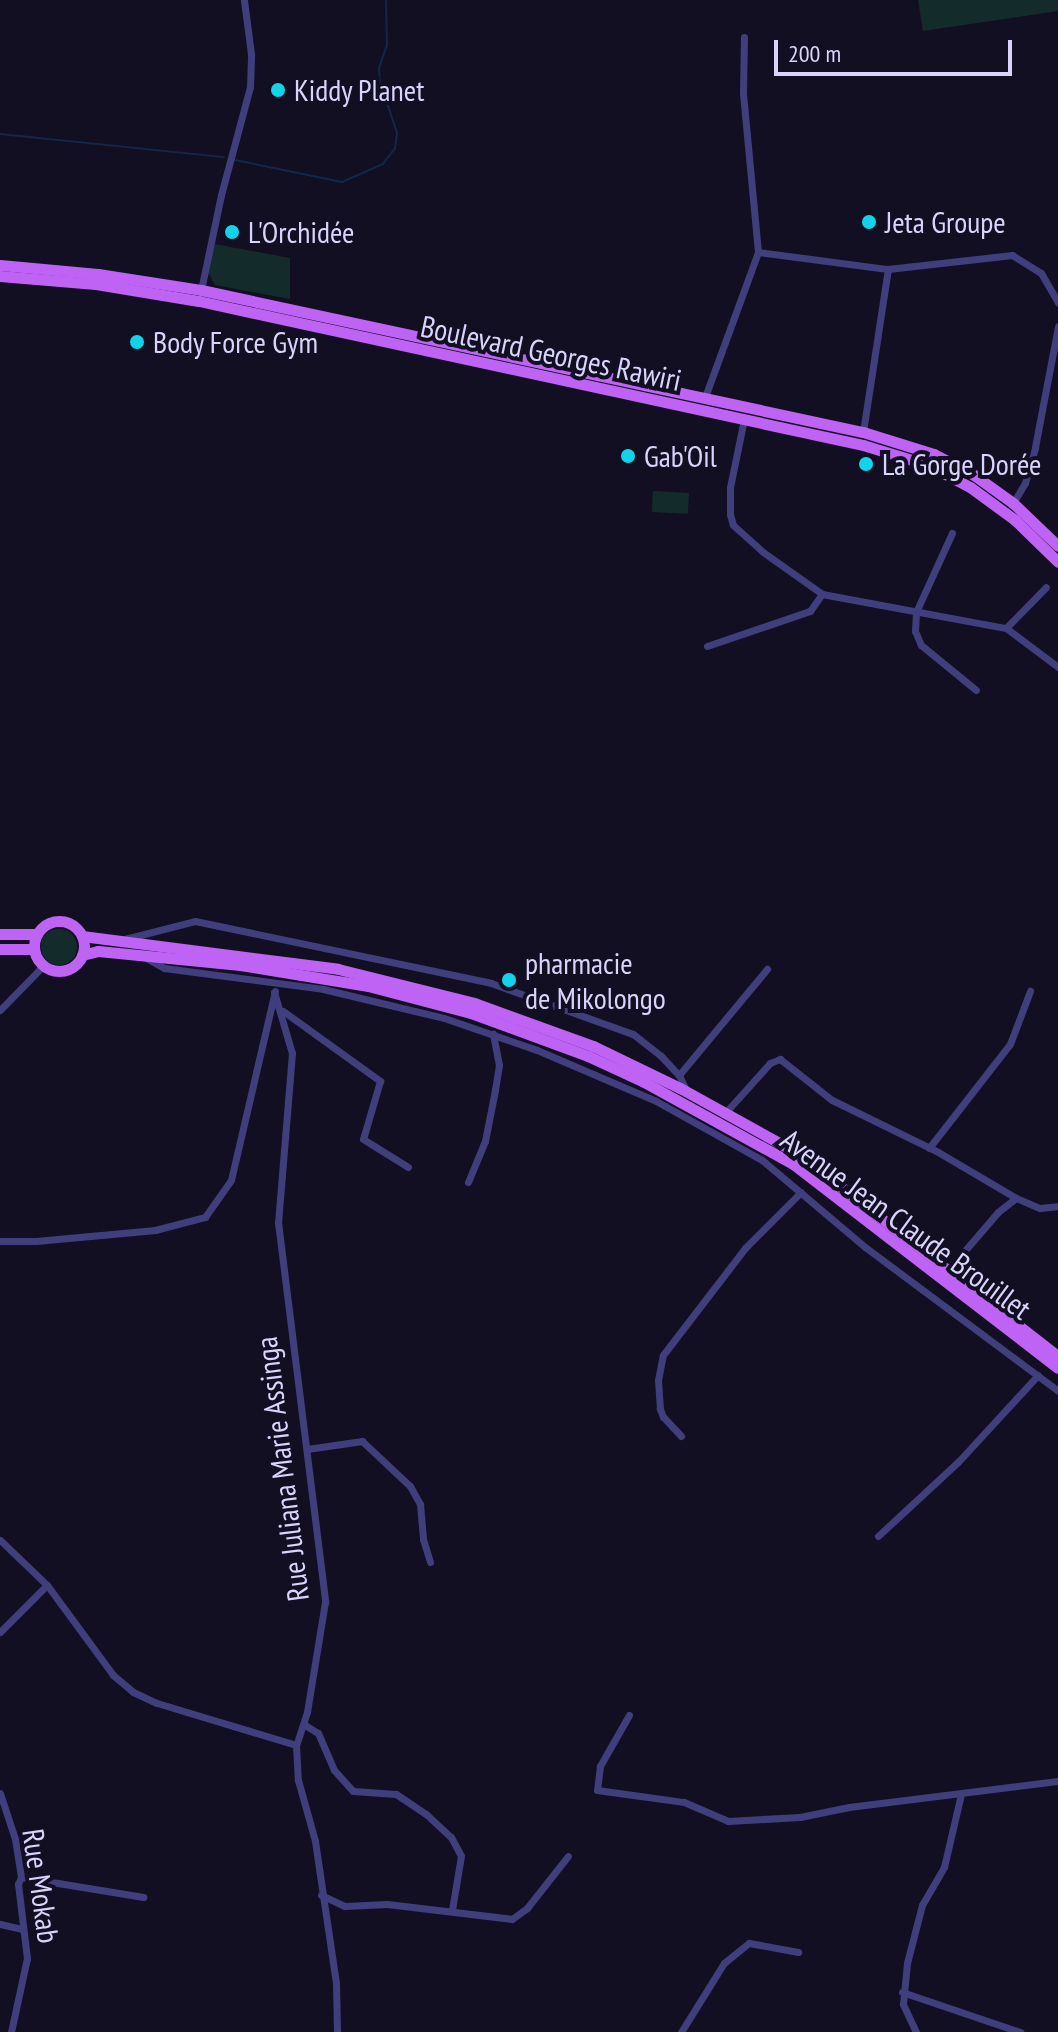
<!DOCTYPE html>
<meta charset="utf-8">
<style>
body{margin:0}
#map{position:relative;width:1058px;height:2032px;overflow:hidden;background:#130f22;font-family:"PT Sans Narrow",sans-serif}
div>[style]{position:absolute}
[style*='--x']{left:calc(var(--x)*1px);top:calc(var(--y)*1px);width:calc(var(--w)*1px);rotate:calc(var(--a)*1deg)}
.green>*{inset:0;background:#132c2b;transform-origin:0 0}
.round{border-radius:50%}
.stream>*{height:2px;margin:-1px;padding:0 1px;transform-origin:1px;border-radius:1px;background:#132848}
.minor>*{height:7px;margin:-3.5px;padding:0 3.5px;transform-origin:3.5px;border-radius:3.5px;background:#413e7e}
.primary>*{height:11px;margin:-5.5px;padding:0 5.5px;transform-origin:5.5px;border-radius:5.5px;background:#be63f4}
.primary>.ring{margin:-5.5px;padding:0;box-sizing:content-box;background:none;border:11px solid #be63f4;border-radius:50%}
.dots>*{width:22px;height:22px;translate:-50% -50%;box-sizing:border-box;border:4px solid #130f22;border-radius:50%}
span{translate:-50% -50%;white-space:nowrap;text-align:center;line-height:1.15;-webkit-text-stroke:8px #130f22;paint-order:stroke}
.poi-label{font-size:30px;color:#d9d4fc}
.left{translate:0 -50%;text-align:left}
.street-label{font-size:30px;color:#d9d4fc}
.scale{position:absolute;left:774px;top:40px;width:238px;height:36px;box-sizing:border-box;border:4px solid #d9d4fc;border-top:0;padding-left:10px;font-size:24px;line-height:28px;white-space:nowrap;color:#d9d4fc;-webkit-text-stroke:6px #130f22;paint-order:stroke}
</style>
<div id="map">
<div class="green">
<div style="clip-path:polygon(918px 0,1058px 0,1058px 11px,923px 31px)"></div>
<div style="clip-path:polygon(214px 244px,290px 258px,290px 299px,215px 285px,208px 272px)"></div>
<div style="left:653px;top:491px;width:36px;height:21px;rotate:3deg"></div>
<div class="round" style="left:41px;top:929px;width:36px;height:36px"></div>
</div>
<div class="stream">
<div style="--x:0;--y:134;--w:225;--a:5.9"></div>
<div style="--x:235;--y:160;--w:109;--a:11.6"></div>
<div style="--x:342;--y:182;--w:45;--a:-23.7"></div>
<div style="--x:383;--y:164;--w:20;--a:-53"></div>
<div style="--x:395;--y:148;--w:15;--a:-82"></div>
<div style="--x:397;--y:133;--w:54;--a:-108.4"></div>
<div style="--x:380;--y:82;--w:14;--a:-94"></div>
<div style="--x:379;--y:68;--w:24;--a:-71"></div>
<div style="--x:387;--y:45;--w:45;--a:-91.3"></div>
</div>
<div class="minor">
<div style="--x:758;--y:252;--w:131;--a:7.5"></div>
<div style="--x:888;--y:269;--w:125;--a:-6.4"></div>
<div style="--x:1012;--y:255;--w:34;--a:32"></div>
<div style="--x:1041;--y:273;--w:34;--a:60"></div>
<div style="--x:201;--y:290;--w:97;--a:-78.1"></div>
<div style="--x:221;--y:195;--w:112;--a:-75"></div>
<div style="--x:250;--y:87;--w:33;--a:-88"></div>
<div style="--x:251;--y:54;--w:54;--a:-97.4"></div>
<div style="--x:705;--y:397;--w:154;--a:-69.9"></div>
<div style="--x:758;--y:252;--w:160;--a:-95.4"></div>
<div style="--x:743;--y:93;--w:56;--a:-89"></div>
<div style="--x:744;--y:419;--w:69;--a:101.6"></div>
<div style="--x:730;--y:487;--w:27;--a:90"></div>
<div style="--x:730;--y:514;--w:11;--a:75"></div>
<div style="--x:733;--y:525;--w:40;--a:42"></div>
<div style="--x:763;--y:552;--w:72;--a:35.4"></div>
<div style="--x:822;--y:594;--w:187;--a:10.5"></div>
<div style="--x:1006;--y:628;--w:65;--a:36.9"></div>
<div style="--x:863;--y:432;--w:165;--a:-81.3"></div>
<div style="--x:1013;--y:503;--w:23;--a:-59"></div>
<div style="--x:1025;--y:483;--w:37;--a:-74"></div>
<div style="--x:1035;--y:447;--w:123;--a:-79.2"></div>
<div style="--x:952;--y:533;--w:87;--a:114.5"></div>
<div style="--x:916;--y:612;--w:19;--a:93"></div>
<div style="--x:915;--y:631;--w:15;--a:67"></div>
<div style="--x:921;--y:645;--w:71;--a:39.3"></div>
<div style="--x:1006;--y:628;--w:57;--a:-45.7"></div>
<div style="--x:707;--y:646;--w:109;--a:-18.8"></div>
<div style="--x:810;--y:611;--w:21;--a:-55"></div>
<div style="--x:121;--y:940;--w:76;--a:-14.4"></div>
<div style="--x:195;--y:921;--w:302;--a:11.8"></div>
<div style="--x:491;--y:983;--w:151;--a:19.8"></div>
<div style="--x:633;--y:1034;--w:36;--a:38"></div>
<div style="--x:661;--y:1056;--w:26;--a:47"></div>
<div style="--x:679;--y:1075;--w:17;--a:65"></div>
<div style="--x:146;--y:958;--w:21;--a:29"></div>
<div style="--x:164;--y:968;--w:160;--a:7.5"></div>
<div style="--x:323;--y:989;--w:124;--a:13.5"></div>
<div style="--x:444;--y:1018;--w:98;--a:19"></div>
<div style="--x:537;--y:1050;--w:129;--a:23.2"></div>
<div style="--x:656;--y:1101;--w:121;--a:29.1"></div>
<div style="--x:762;--y:1160;--w:135;--a:40.2"></div>
<div style="--x:865;--y:1247;--w:241;--a:36.7"></div>
<div style="--x:274;--y:992;--w:64;--a:73.6"></div>
<div style="--x:292;--y:1053;--w:170;--a:94.7"></div>
<div style="--x:278;--y:1222;--w:383;--a:82.9"></div>
<div style="--x:325;--y:1602;--w:111;--a:99.3"></div>
<div style="--x:307;--y:1712;--w:35;--a:108"></div>
<div style="--x:296;--y:1745;--w:35;--a:87"></div>
<div style="--x:298;--y:1780;--w:63;--a:74.4"></div>
<div style="--x:315;--y:1841;--w:144;--a:81.6"></div>
<div style="--x:336;--y:1983;--w:49;--a:88.8"></div>
<div style="--x:0;--y:1010;--w:62;--a:-45.7"></div>
<div style="--x:283;--y:1011;--w:120;--a:35.8"></div>
<div style="--x:380;--y:1081;--w:60;--a:106.3"></div>
<div style="--x:363;--y:1139;--w:53;--a:31.9"></div>
<div style="--x:679;--y:1075;--w:138;--a:-50.3"></div>
<div style="--x:725;--y:1113;--w:67;--a:-48"></div>
<div style="--x:770;--y:1063;--w:11;--a:-22"></div>
<div style="--x:780;--y:1059;--w:66;--a:38.3"></div>
<div style="--x:832;--y:1100;--w:118;--a:26.1"></div>
<div style="--x:938;--y:1152;--w:91;--a:30.5"></div>
<div style="--x:1016;--y:1198;--w:26;--a:23"></div>
<div style="--x:1040;--y:1208;--w:18;--a:-6"></div>
<div style="--x:929;--y:1148;--w:132;--a:-52.1"></div>
<div style="--x:1010;--y:1044;--w:57;--a:-69.3"></div>
<div style="--x:468;--y:1182;--w:44;--a:-67.5"></div>
<div style="--x:485;--y:1141;--w:52;--a:-78.9"></div>
<div style="--x:495;--y:1090;--w:25;--a:-81"></div>
<div style="--x:499;--y:1065;--w:32;--a:-101"></div>
<div style="--x:0;--y:1241;--w:36;--a:0"></div>
<div style="--x:36;--y:1241;--w:120;--a:-5.3"></div>
<div style="--x:155;--y:1230;--w:52;--a:-14.6"></div>
<div style="--x:205;--y:1217;--w:45;--a:-54.9"></div>
<div style="--x:231;--y:1180;--w:194;--a:-76.9"></div>
<div style="--x:949;--y:1269;--w:75;--a:-49.3"></div>
<div style="--x:998;--y:1212;--w:23;--a:-38"></div>
<div style="--x:681;--y:1436;--w:26;--a:-133"></div>
<div style="--x:663;--y:1417;--w:9;--a:-111"></div>
<div style="--x:660;--y:1409;--w:29;--a:-94"></div>
<div style="--x:658;--y:1380;--w:25;--a:-79"></div>
<div style="--x:663;--y:1355;--w:135;--a:-52.5"></div>
<div style="--x:745;--y:1248;--w:79;--a:-45"></div>
<div style="--x:307;--y:1449;--w:56;--a:-8.3"></div>
<div style="--x:362;--y:1441;--w:66;--a:43.2"></div>
<div style="--x:410;--y:1486;--w:21;--a:61"></div>
<div style="--x:420;--y:1504;--w:35;--a:85"></div>
<div style="--x:423;--y:1539;--w:24;--a:73"></div>
<div style="--x:878;--y:1536;--w:109;--a:-42.8"></div>
<div style="--x:958;--y:1462;--w:118;--a:-47.4"></div>
<div style="--x:0;--y:1540;--w:65;--a:43.8"></div>
<div style="--x:47;--y:1585;--w:112;--a:53.7"></div>
<div style="--x:113;--y:1675;--w:26;--a:40"></div>
<div style="--x:133;--y:1692;--w:26;--a:25"></div>
<div style="--x:157;--y:1703;--w:145;--a:16.8"></div>
<div style="--x:0;--y:1632;--w:66;--a:-45"></div>
<div style="--x:629;--y:1715;--w:59;--a:119.6"></div>
<div style="--x:600;--y:1766;--w:24;--a:97"></div>
<div style="--x:597;--y:1790;--w:88;--a:7.9"></div>
<div style="--x:684;--y:1802;--w:48;--a:23.4"></div>
<div style="--x:728;--y:1821;--w:72;--a:-3.2"></div>
<div style="--x:800;--y:1817;--w:50;--a:-11.5"></div>
<div style="--x:849;--y:1807;--w:211;--a:-7.1"></div>
<div style="--x:305;--y:1725;--w:15;--a:32"></div>
<div style="--x:318;--y:1733;--w:40;--a:66.6"></div>
<div style="--x:334;--y:1770;--w:28;--a:48"></div>
<div style="--x:353;--y:1791;--w:43;--a:4"></div>
<div style="--x:396;--y:1794;--w:36;--a:34"></div>
<div style="--x:426;--y:1814;--w:34;--a:43"></div>
<div style="--x:451;--y:1837;--w:21;--a:62"></div>
<div style="--x:461;--y:1856;--w:55;--a:99.5"></div>
<div style="--x:0;--y:1793;--w:48;--a:71.9"></div>
<div style="--x:15;--y:1839;--w:38;--a:81"></div>
<div style="--x:21;--y:1877;--w:8;--a:113"></div>
<div style="--x:18;--y:1884;--w:75;--a:83.1"></div>
<div style="--x:27;--y:1958;--w:76;--a:102.2"></div>
<div style="--x:21;--y:1877;--w:124;--a:9.3"></div>
<div style="--x:321;--y:1895;--w:26;--a:25"></div>
<div style="--x:345;--y:1906;--w:42;--a:-2.7"></div>
<div style="--x:387;--y:1904;--w:126;--a:6.8"></div>
<div style="--x:512;--y:1919;--w:19;--a:-36"></div>
<div style="--x:527;--y:1908;--w:66;--a:-51.7"></div>
<div style="--x:0;--y:1924;--w:22;--a:13"></div>
<div style="--x:902;--y:1992;--w:125;--a:18.7"></div>
<div style="--x:681;--y:2032;--w:81;--a:-58.1"></div>
<div style="--x:724;--y:1963;--w:32;--a:-39"></div>
<div style="--x:749;--y:1943;--w:50;--a:10.4"></div>
<div style="--x:916;--y:2032;--w:31;--a:-115"></div>
<div style="--x:903;--y:2004;--w:41;--a:-84.4"></div>
<div style="--x:907;--y:1963;--w:60;--a:-75.5"></div>
<div style="--x:922;--y:1905;--w:44;--a:-59.9"></div>
<div style="--x:944;--y:1867;--w:75;--a:-76.9"></div>
</div>
<div class="primary">
<div style="--x:0;--y:265;--w:98;--a:5.2"></div>
<div style="--x:98;--y:274;--w:104;--a:8.8"></div>
<div style="--x:201;--y:290;--w:677;--a:12.11"></div>
<div style="--x:863;--y:432;--w:74;--a:17.2"></div>
<div style="--x:934;--y:454;--w:45;--a:27.7"></div>
<div style="--x:974;--y:475;--w:48;--a:35.7"></div>
<div style="--x:1013;--y:503;--w:62;--a:43.7"></div>
<div style="--x:0;--y:276;--w:96;--a:4.8"></div>
<div style="--x:96;--y:284;--w:104;--a:9.4"></div>
<div style="--x:199;--y:301;--w:679;--a:12.24"></div>
<div style="--x:863;--y:445;--w:68;--a:17.1"></div>
<div style="--x:928;--y:465;--w:47;--a:27.6"></div>
<div style="--x:970;--y:487;--w:56;--a:36.3"></div>
<div style="--x:1015;--y:520;--w:60;--a:44.3"></div>
<div class="ring" style="left:34px;top:921px;width:39px;height:39px"></div>
<div style="--x:0;--y:934;--w:37;--a:0"></div>
<div style="--x:82;--y:936;--w:258;--a:7.3"></div>
<div style="--x:338;--y:969;--w:140;--a:14"></div>
<div style="--x:474;--y:1003;--w:127;--a:19.9"></div>
<div style="--x:593;--y:1046;--w:97;--a:25.8"></div>
<div style="--x:680;--y:1088;--w:136;--a:29"></div>
<div style="--x:799;--y:1154;--w:328;--a:38"></div>
<div style="--x:0;--y:949;--w:34;--a:0"></div>
<div style="--x:82;--y:955;--w:16;--a:-14"></div>
<div style="--x:98;--y:951;--w:143;--a:5.6"></div>
<div style="--x:240;--y:965;--w:130;--a:9.3"></div>
<div style="--x:368;--y:986;--w:106;--a:14.7"></div>
<div style="--x:471;--y:1013;--w:125;--a:20.2"></div>
<div style="--x:588;--y:1056;--w:62;--a:24.9"></div>
<div style="--x:644;--y:1082;--w:170;--a:28.8"></div>
<div style="--x:793;--y:1164;--w:334;--a:37.6"></div>
</div>
<div class="dots">
<div style="left:278px;top:90px;background:#11d4ea"></div>
<div style="left:869px;top:222px;background:#11d4ea"></div>
<div style="left:232px;top:232px;background:#11d4ea"></div>
<div style="left:137px;top:342px;background:#11d4ea"></div>
<div style="left:628px;top:456px;background:#11d4ea"></div>
<div style="left:866px;top:464px;background:#11d4ea"></div>
<div style="left:509px;top:980px;background:#11d4ea"></div>
</div>
<div class="poi-label">
<span class="left" style="left:294px;top:90px">Kiddy Planet</span>
<span class="left" style="left:885px;top:222px">Jeta Groupe</span>
<span class="left" style="left:248px;top:232px">L'Orchidée</span>
<span class="left" style="left:153px;top:342px">Body Force Gym</span>
<span class="left" style="left:644px;top:456px">Gab'Oil</span>
<span class="left" style="left:882px;top:464px">La Gorge Dorée</span>
<span class="left" style="left:525px;top:980px">pharmacie<br>de Mikolongo</span>
</div>
<div class="street-label">
<span style="left:551px;top:353px;rotate:12deg">Boulevard Georges Rawiri</span>
<span style="left:906px;top:1224px;rotate:36deg">Avenue Jean Claude Brouillet</span>
<span style="left:282px;top:1469px;rotate:-97deg">Rue Juliana Marie Assinga</span>
<span style="left:41px;top:1886px;rotate:82deg">Rue Mokab</span>
</div>
<div class="scale">200 m</div>
</div>
